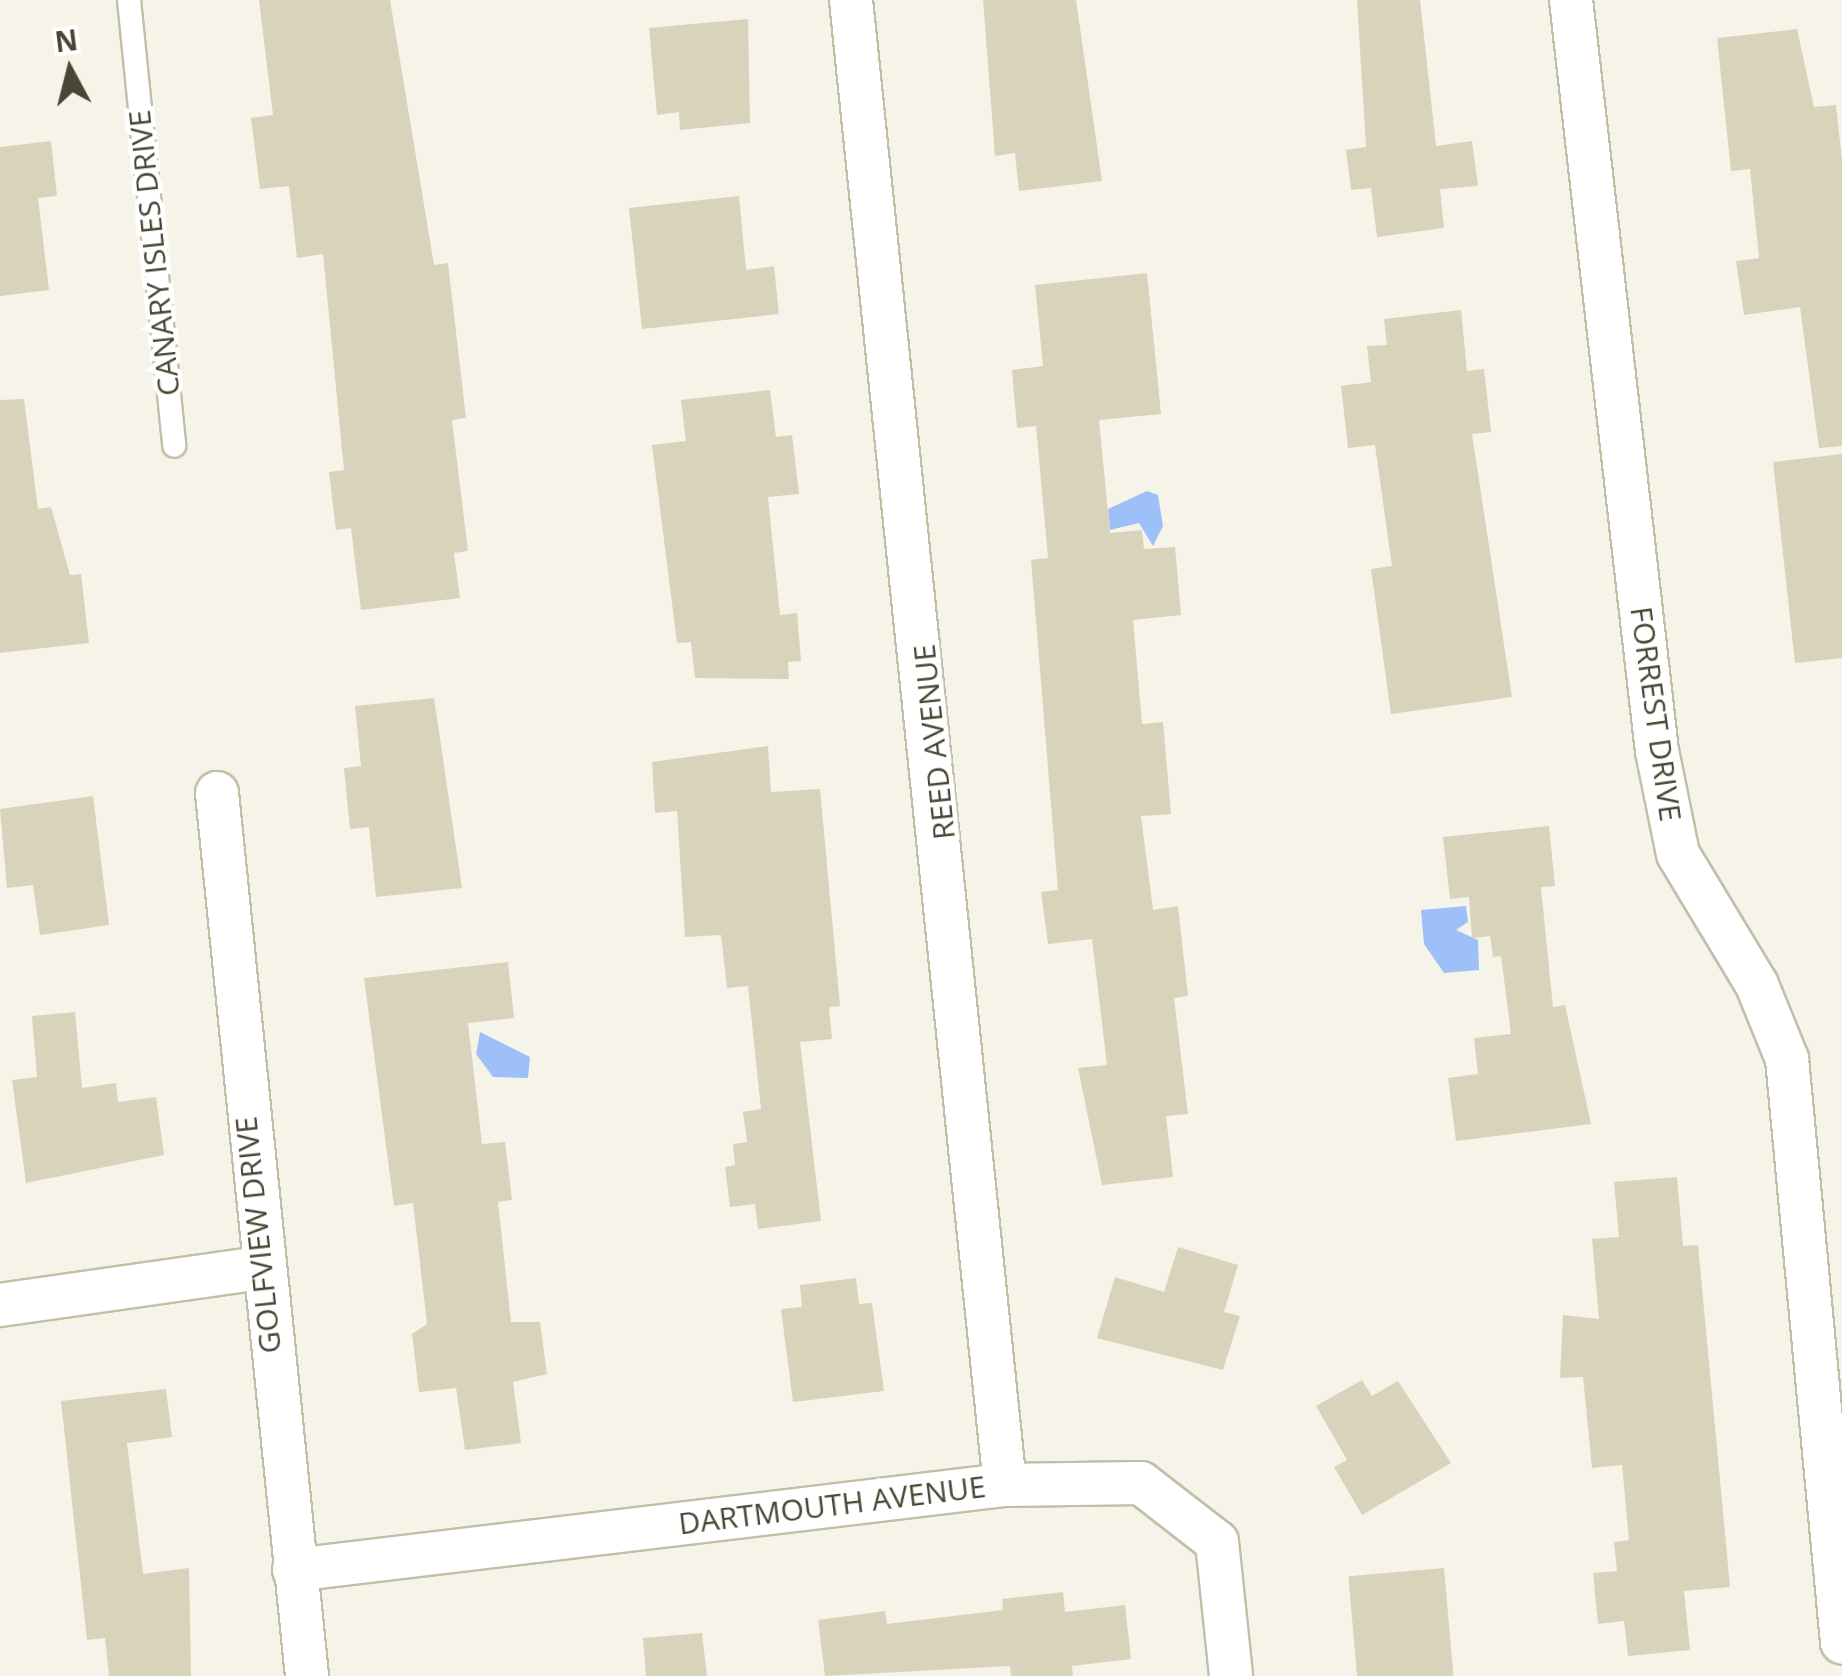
<!DOCTYPE html>
<style>
body{margin:0}
#map{position:relative;width:1842px;height:1676px;overflow:hidden;background:#f6f4e8;font-family:"Open Sans",sans-serif}
div>[style]{position:absolute}
[style*='--x']{left:calc(var(--x)*1px);top:calc(var(--y)*1px);width:calc(var(--w)*1px);rotate:calc(var(--a)*1deg)}
.water>*{inset:0;background:#9ec0f8}
.building>*{inset:0;background:#d9d3bc;transform-origin:0 0}
.roads{filter:drop-shadow(2px 0 #c2bfa9) drop-shadow(-2px 0 #c2bfa9) drop-shadow(0 2px #c2bfa9) drop-shadow(0 -2px #c2bfa9)}
.lane>*{height:22px;margin:-11px;padding:0 11px;transform-origin:11px;border-radius:11px;background:#fff}
.street>*{height:42px;margin:-21px;padding:0 21px;transform-origin:21px;border-radius:21px;background:#fff}
span{translate:-50% -50%;white-space:nowrap;text-align:center;line-height:1.15;-webkit-text-stroke:9px #fff;paint-order:stroke}
.street-label{font-size:30px;color:#4a4635}
.north{position:absolute;left:20px;top:20px;width:100px;height:100px;-webkit-text-stroke:8px #fff;paint-order:stroke;rotate:353deg;font-size:28px;font-weight:700;line-height:40px;text-align:center;color:#4a4635}
.north::after{content:'';display:block;margin:auto;width:35px;height:45px;background:#4a4635;clip-path:polygon(50% 0,100% 100%,50% 72%,0 100%)}
</style>
<div id="map">
<div class="water">
<div style="clip-path:polygon(1147px 491px,1158px 495px,1163px 526px,1153px 546px,1139px 523px,1110px 530px,1108px 509px)"></div>
<div style="clip-path:polygon(1466px 906px,1468px 922px,1456px 930px,1478px 940px,1479px 970px,1444px 973px,1424px 944px,1421px 910px)"></div>
<div style="clip-path:polygon(480px 1032px,530px 1057px,528px 1078px,493px 1077px,476px 1054px)"></div>
</div>
<div class="building">
<div style="clip-path:polygon(259px 0,390px 0,434px 265px,448px 263px,466px 418px,452px 420px,468px 551px,454px 553px,460px 598px,361px 610px,351px 528px,336px 530px,329px 472px,344px 470px,323px 254px,297px 258px,289px 186px,260px 189px,251px 118px,273px 115px)"></div>
<div style="clip-path:polygon(983px 0,1076px 0,1102px 181px,1019px 191px,1015px 153px,995px 156px)"></div>
<div style="clip-path:polygon(1357px 0,1420px 0,1436px 146px,1472px 141px,1478px 186px,1440px 189px,1444px 228px,1377px 237px,1371px 188px,1351px 190px,1346px 150px,1366px 147px)"></div>
<div style="clip-path:polygon(748px 19px,750px 123px,680px 130px,679px 112px,657px 115px,649px 28px)"></div>
<div style="clip-path:polygon(1797px 29px,1814px 107px,1836px 105px,1842px 160px,1842px 446px,1819px 448px,1800px 307px,1744px 315px,1736px 261px,1759px 258px,1750px 169px,1731px 171px,1717px 38px)"></div>
<div style="clip-path:polygon(51px 141px,57px 196px,38px 198px,49px 290px,0 296px,0 147px)"></div>
<div style="clip-path:polygon(739px 196px,746px 270px,774px 266px,779px 314px,642px 329px,629px 208px)"></div>
<div style="clip-path:polygon(1147px 273px,1161px 414px,1099px 420px,1110px 533px,1142px 530px,1144px 549px,1175px 547px,1181px 615px,1133px 620px,1142px 724px,1163px 722px,1171px 814px,1141px 816px,1153px 910px,1178px 906px,1188px 996px,1174px 998px,1188px 1114px,1166px 1116px,1173px 1177px,1102px 1185px,1078px 1068px,1107px 1065px,1092px 939px,1048px 944px,1041px 892px,1058px 890px,1031px 560px,1048px 558px,1036px 426px,1017px 428px,1012px 370px,1043px 366px,1035px 285px)"></div>
<div style="clip-path:polygon(1461px 310px,1467px 371px,1484px 369px,1491px 432px,1472px 434px,1512px 697px,1391px 714px,1371px 569px,1392px 566px,1375px 445px,1348px 448px,1341px 386px,1371px 382px,1367px 346px,1387px 345px,1384px 319px)"></div>
<div style="clip-path:polygon(770px 390px,776px 437px,792px 435px,799px 494px,768px 497px,780px 615px,797px 613px,801px 661px,788px 662px,789px 679px,695px 678px,691px 642px,677px 643px,652px 445px,686px 441px,681px 400px)"></div>
<div style="clip-path:polygon(24px 399px,38px 509px,51px 507px,70px 575px,81px 574px,89px 643px,0 653px,0 400px)"></div>
<div style="clip-path:polygon(1842px 454px,1842px 658px,1795px 663px,1773px 462px)"></div>
<div style="clip-path:polygon(434px 698px,462px 888px,376px 897px,369px 827px,350px 829px,344px 768px,361px 766px,355px 706px)"></div>
<div style="clip-path:polygon(768px 746px,771px 792px,820px 789px,840px 1006px,829px 1007px,832px 1039px,800px 1042px,821px 1221px,758px 1229px,755px 1204px,730px 1207px,725px 1167px,735px 1165px,733px 1144px,747px 1142px,743px 1112px,761px 1109px,748px 986px,727px 988px,721px 935px,685px 937px,677px 811px,655px 813px,652px 762px)"></div>
<div style="clip-path:polygon(93px 796px,109px 925px,40px 935px,33px 885px,7px 888px,0 809px)"></div>
<div style="clip-path:polygon(1549px 826px,1555px 886px,1541px 887px,1553px 1007px,1565px 1005px,1591px 1124px,1456px 1141px,1448px 1078px,1478px 1074px,1474px 1038px,1511px 1034px,1501px 956px,1493px 957px,1490px 936px,1472px 938px,1469px 897px,1450px 899px,1443px 837px)"></div>
<div style="clip-path:polygon(508px 962px,514px 1018px,468px 1023px,482px 1144px,505px 1142px,512px 1200px,498px 1202px,511px 1322px,540px 1322px,547px 1374px,513px 1382px,521px 1443px,465px 1450px,456px 1388px,419px 1392px,412px 1334px,427px 1324px,413px 1203px,394px 1206px,364px 978px)"></div>
<div style="clip-path:polygon(75px 1012px,82px 1088px,116px 1083px,118px 1102px,156px 1097px,164px 1155px,26px 1183px,12px 1080px,37px 1077px,32px 1016px)"></div>
<div style="clip-path:polygon(1677px 1177px,1683px 1246px,1698px 1245px,1730px 1587px,1684px 1591px,1690px 1650px,1628px 1656px,1624px 1621px,1598px 1624px,1593px 1573px,1617px 1571px,1614px 1542px,1629px 1540px,1622px 1465px,1592px 1468px,1583px 1377px,1560px 1378px,1563px 1315px,1599px 1319px,1592px 1239px,1619px 1237px,1614px 1182px)"></div>
<div style="clip-path:polygon(1178px 1247px,1238px 1265px,1224px 1312px,1240px 1316px,1223px 1370px,1097px 1338px,1115px 1277px,1164px 1292px)"></div>
<div style="clip-path:polygon(856px 1278px,859px 1304px,872px 1303px,884px 1391px,793px 1402px,781px 1309px,802px 1307px,800px 1285px)"></div>
<div style="clip-path:polygon(1362px 1380px,1372px 1396px,1398px 1381px,1451px 1463px,1362px 1515px,1334px 1467px,1347px 1460px,1316px 1406px)"></div>
<div style="clip-path:polygon(166px 1389px,172px 1437px,127px 1443px,143px 1574px,189px 1568px,191px 1676px,109px 1676px,105px 1638px,87px 1640px,61px 1401px)"></div>
<div style="left:1444px;top:1568px;width:108px;height:96px;rotate:85deg"></div>
<div style="clip-path:polygon(1063px 1592px,1065px 1612px,1125px 1605px,1131px 1659px,1072px 1666px,1073px 1676px,1011px 1676px,1010px 1666px,825px 1676px,818px 1620px,885px 1611px,887px 1624px,1003px 1610px,1002px 1599px)"></div>
<div style="clip-path:polygon(702px 1633px,707px 1676px,646px 1676px,643px 1638px)"></div>
</div>
<div class="roads">
<div class="lane">
<div style="--x:129;--y:0;--w:448;--a:84.2"></div>
</div>
<div class="street">
<div style="--x:851;--y:0;--w:1493;--a:84.08"></div>
<div style="--x:1571;--y:0;--w:756;--a:83.47"></div>
<div style="--x:1657;--y:751;--w:105;--a:78.5"></div>
<div style="--x:1678;--y:854;--w:153;--a:58.9"></div>
<div style="--x:1757;--y:985;--w:80;--a:67.9"></div>
<div style="--x:1787;--y:1059;--w:586;--a:84.61"></div>
<div style="--x:217;--y:793;--w:888;--a:84.18"></div>
<div style="--x:0;--y:1305;--w:262;--a:-8.1"></div>
<div style="--x:294;--y:1570;--w:716;--a:-6.82"></div>
<div style="--x:1005;--y:1485;--w:136;--a:-0.8"></div>
<div style="--x:1141;--y:1483;--w:96;--a:37.8"></div>
<div style="--x:1217;--y:1542;--w:135;--a:84"></div>
</div>
</div>
<div class="street-label">
<span style="left:154px;top:253px;rotate:-96deg">CANARY ISLES DRIVE</span>
<span style="left:1656px;top:714px;rotate:82deg">FORREST DRIVE</span>
<span style="left:934px;top:742px;rotate:-96deg">REED AVENUE</span>
<span style="left:258px;top:1235px;rotate:-96deg">GOLFVIEW DRIVE</span>
<span style="left:832px;top:1505px;rotate:-7deg">DARTMOUTH AVENUE</span>
</div>
<div class="north">N</div>
</div>
